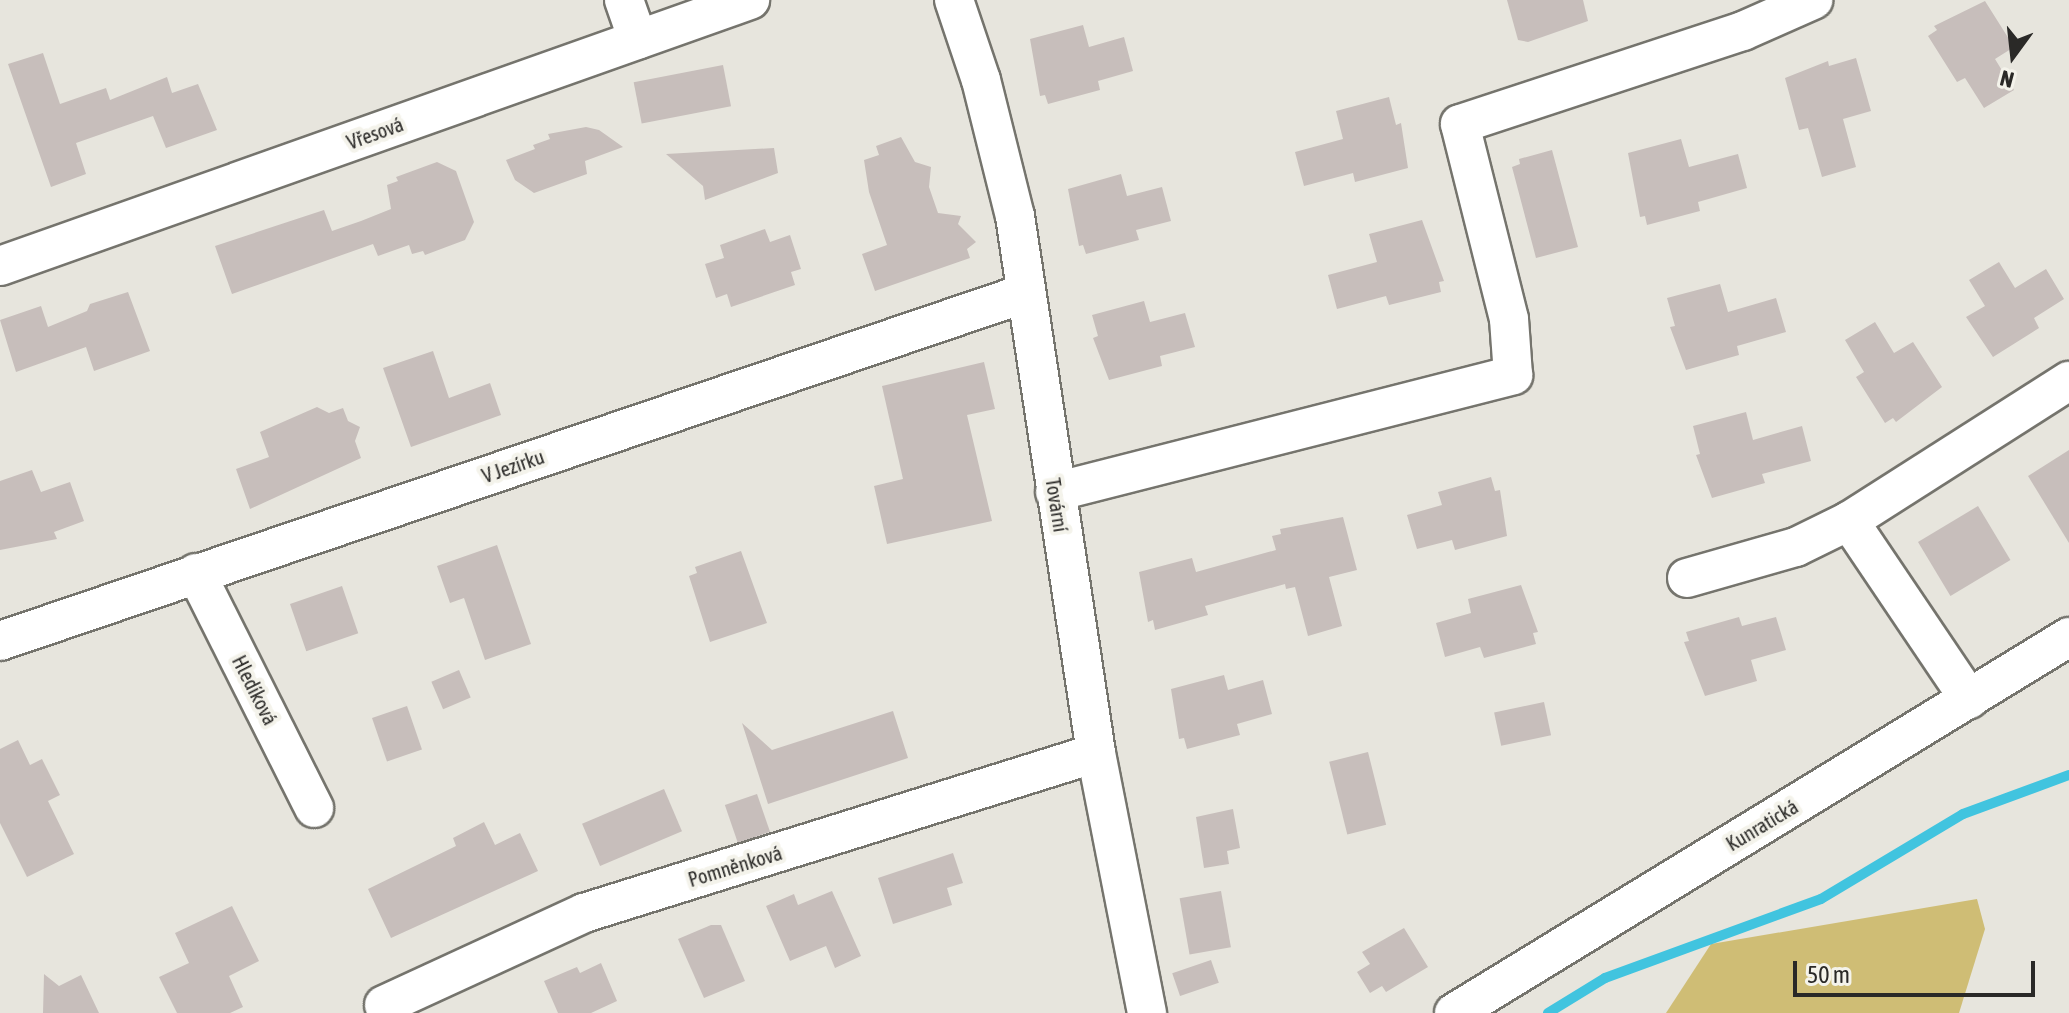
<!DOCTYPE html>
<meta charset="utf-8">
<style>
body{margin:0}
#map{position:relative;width:2069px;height:1013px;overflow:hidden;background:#e7e5dd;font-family:"Asap Condensed",sans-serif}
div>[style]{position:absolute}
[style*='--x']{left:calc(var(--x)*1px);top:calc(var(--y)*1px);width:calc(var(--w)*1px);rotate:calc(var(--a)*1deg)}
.green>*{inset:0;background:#cfbd75}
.stream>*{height:10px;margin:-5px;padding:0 5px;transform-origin:5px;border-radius:5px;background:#41c4df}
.building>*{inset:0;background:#c7bebb;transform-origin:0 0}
.roads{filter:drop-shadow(2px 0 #75746d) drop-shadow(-2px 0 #75746d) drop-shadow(0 2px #75746d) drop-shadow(0 -2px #75746d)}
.minor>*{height:38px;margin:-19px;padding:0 19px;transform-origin:19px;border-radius:19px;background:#fff}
span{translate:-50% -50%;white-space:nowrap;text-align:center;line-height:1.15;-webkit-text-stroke:8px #f4f3eb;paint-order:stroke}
.street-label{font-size:20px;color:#2a2927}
.north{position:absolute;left:1973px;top:16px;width:80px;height:80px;-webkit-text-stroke:6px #f4f3eb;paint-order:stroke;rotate:195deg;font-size:22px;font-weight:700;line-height:32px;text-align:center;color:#2a2927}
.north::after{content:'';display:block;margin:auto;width:28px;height:36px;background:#2a2927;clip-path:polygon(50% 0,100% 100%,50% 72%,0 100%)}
.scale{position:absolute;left:1793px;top:961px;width:242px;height:36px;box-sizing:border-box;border:4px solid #2a2927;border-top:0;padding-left:10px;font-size:24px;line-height:28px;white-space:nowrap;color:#2a2927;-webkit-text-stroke:6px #f4f3eb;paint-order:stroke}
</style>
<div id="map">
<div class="green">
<div style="clip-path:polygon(1977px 899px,1985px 929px,1959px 1013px,1666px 1013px,1711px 944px)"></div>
</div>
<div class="stream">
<div style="--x:1548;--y:1013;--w:67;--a:-31.6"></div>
<div style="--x:1605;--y:978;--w:230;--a:-20.1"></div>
<div style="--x:1821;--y:899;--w:165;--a:-30.9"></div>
<div style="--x:1963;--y:814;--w:113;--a:-20.2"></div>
</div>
<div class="building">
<div style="clip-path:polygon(1507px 0,1583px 0,1588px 21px,1528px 42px,1518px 40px)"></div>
<div style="clip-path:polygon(1985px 1px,2014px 47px,1995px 59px,2014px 90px,1984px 108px,1965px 78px,1957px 82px,1928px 36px,1937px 30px,1934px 26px)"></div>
<div style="clip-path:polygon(1083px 25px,1089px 47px,1124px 37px,1133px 71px,1098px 81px,1100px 90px,1048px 104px,1045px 95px,1040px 96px,1030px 39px)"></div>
<div style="clip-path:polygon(43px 53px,60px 104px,106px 88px,110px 100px,167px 77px,172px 93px,198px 84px,217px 130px,166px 148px,153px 116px,76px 143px,86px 174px,51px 187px,8px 64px)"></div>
<div style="clip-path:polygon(1856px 58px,1871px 111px,1843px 119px,1856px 167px,1822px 177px,1808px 128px,1799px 130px,1785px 78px,1828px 61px,1829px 66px)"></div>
<div style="left:723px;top:65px;width:42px;height:91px;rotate:79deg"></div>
<div style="clip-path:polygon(1389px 97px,1396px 125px,1401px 123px,1408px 168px,1355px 182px,1353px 173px,1304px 186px,1295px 152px,1343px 139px,1336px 111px)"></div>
<div style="clip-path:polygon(586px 127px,599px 130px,623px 147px,585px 161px,587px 174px,534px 193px,515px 180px,506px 160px,535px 149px,533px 145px,550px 139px,548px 134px)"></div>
<div style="clip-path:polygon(901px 137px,915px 162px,931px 167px,929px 187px,938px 213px,961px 216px,958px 224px,976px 242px,967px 249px,970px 258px,875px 291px,862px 254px,887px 245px,869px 192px,864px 160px,879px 155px,876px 146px)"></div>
<div style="clip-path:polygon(1681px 139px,1689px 167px,1738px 154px,1747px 188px,1698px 202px,1700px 211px,1647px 225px,1645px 216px,1640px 217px,1628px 153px)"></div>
<div style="clip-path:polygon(774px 148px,778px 173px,705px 200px,703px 186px,666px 154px)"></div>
<div style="clip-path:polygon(1552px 150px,1578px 247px,1536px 258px,1512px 167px,1520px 164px,1519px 159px)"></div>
<div style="clip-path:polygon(437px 162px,456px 171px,474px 222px,465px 240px,425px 255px,423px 251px,412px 254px,409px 245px,378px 256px,373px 244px,232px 294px,215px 246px,324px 210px,332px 231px,361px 221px,391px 209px,387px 185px,398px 181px,396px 177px)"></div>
<div style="clip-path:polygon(1121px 174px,1127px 196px,1162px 187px,1171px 221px,1136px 230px,1139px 240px,1086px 254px,1083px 245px,1079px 246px,1068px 189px)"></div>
<div style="clip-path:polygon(1422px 220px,1444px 281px,1439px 282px,1441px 292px,1389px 305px,1386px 296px,1337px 309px,1328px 275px,1377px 262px,1369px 234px)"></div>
<div style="clip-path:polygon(765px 229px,770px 242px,790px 235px,801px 269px,791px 272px,795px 285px,731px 307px,727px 294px,716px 298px,705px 264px,724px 258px,720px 245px)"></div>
<div style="clip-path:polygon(1999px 262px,2015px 288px,2046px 269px,2064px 299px,2034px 318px,2039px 328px,1993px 357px,1966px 317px,1985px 306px,1969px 280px)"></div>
<div style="clip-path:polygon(1720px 284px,1728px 312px,1776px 298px,1786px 332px,1737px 346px,1739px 355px,1686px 370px,1670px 327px,1675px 326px,1667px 298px)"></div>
<div style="clip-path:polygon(128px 292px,150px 351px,94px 371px,86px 347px,16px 372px,0 320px,41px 306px,48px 327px,87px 311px,90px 304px)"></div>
<div style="clip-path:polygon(1144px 301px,1150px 322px,1185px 313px,1195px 347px,1160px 356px,1162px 366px,1109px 380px,1093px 338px,1098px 336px,1092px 315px)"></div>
<div style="clip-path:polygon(1875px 322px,1894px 353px,1913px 342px,1942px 387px,1896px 422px,1893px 418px,1885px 423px,1856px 377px,1864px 372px,1845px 340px)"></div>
<div style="clip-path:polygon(433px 351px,449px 398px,490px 383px,501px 415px,411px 447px,383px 368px)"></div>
<div style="clip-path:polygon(984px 362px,995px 409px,967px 415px,992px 521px,887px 544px,874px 486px,903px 479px,882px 386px)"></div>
<div style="clip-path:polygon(317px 407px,329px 413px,343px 408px,348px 421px,360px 427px,355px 441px,361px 458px,250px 509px,236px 469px,269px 457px,260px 432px)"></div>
<div style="clip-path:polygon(1746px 412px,1753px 440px,1802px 426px,1811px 461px,1762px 474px,1765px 483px,1712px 498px,1696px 455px,1700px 454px,1693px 426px)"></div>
<div style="clip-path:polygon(2069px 450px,2069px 543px,2028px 476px)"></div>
<div style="clip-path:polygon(32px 470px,41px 492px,70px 482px,84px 521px,54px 532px,57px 539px,0 550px,0 481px)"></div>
<div style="clip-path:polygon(1491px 477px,1495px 491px,1500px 490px,1507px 536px,1455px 550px,1452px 540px,1417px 549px,1407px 515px,1442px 505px,1438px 492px)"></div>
<div style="left:1978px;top:506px;width:63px;height:70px;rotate:59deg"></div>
<div style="clip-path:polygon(1343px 517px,1357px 570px,1329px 577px,1342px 626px,1308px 636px,1295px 587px,1286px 589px,1285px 584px,1205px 606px,1208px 615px,1155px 630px,1153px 620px,1148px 622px,1139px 572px,1192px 558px,1196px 572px,1276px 550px,1272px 536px,1281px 534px,1280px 529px)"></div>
<div style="clip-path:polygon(497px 545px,531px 644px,485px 660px,464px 598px,450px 603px,437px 566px)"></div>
<div style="clip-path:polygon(741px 551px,767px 623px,710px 642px,689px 576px,697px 573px,695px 567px)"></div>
<div style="clip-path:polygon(1521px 585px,1538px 632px,1533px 633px,1536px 644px,1484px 658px,1480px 647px,1445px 657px,1436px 623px,1471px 613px,1468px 599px)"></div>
<div style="left:342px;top:586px;width:50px;height:55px;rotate:71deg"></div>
<div style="clip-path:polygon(1739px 617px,1742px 626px,1776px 617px,1786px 650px,1751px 660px,1757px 681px,1705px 696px,1684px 642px,1689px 641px,1686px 632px)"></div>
<div style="left:459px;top:670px;width:30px;height:30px;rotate:67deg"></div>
<div style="clip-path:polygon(1224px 675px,1228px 690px,1263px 680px,1272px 714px,1237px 724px,1240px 735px,1187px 749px,1184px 738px,1179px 739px,1171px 689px)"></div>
<div style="left:1544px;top:702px;width:34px;height:51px;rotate:78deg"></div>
<div style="left:407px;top:706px;width:46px;height:37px;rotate:71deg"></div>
<div style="clip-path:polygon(893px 711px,908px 758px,768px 804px,742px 723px,772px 750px)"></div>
<div style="clip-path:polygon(18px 740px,30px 765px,42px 759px,60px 795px,48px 801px,74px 854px,27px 877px,0 823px,0 749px)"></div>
<div style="left:1368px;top:752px;width:75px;height:40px;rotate:76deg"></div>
<div style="left:664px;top:789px;width:46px;height:89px;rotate:67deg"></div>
<div style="left:757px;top:794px;width:40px;height:34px;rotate:71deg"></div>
<div style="clip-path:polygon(1233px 809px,1240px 848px,1227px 851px,1229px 864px,1204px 868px,1196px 817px)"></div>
<div style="clip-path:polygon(484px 822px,495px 845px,520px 833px,538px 871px,391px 938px,368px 889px,456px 846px,453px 838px)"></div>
<div style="clip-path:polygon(953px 853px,963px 883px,947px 888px,952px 905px,893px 924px,878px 878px)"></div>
<div style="clip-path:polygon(832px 891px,861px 956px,835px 968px,826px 946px,790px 961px,766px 906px,794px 894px,798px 905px)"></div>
<div style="left:1221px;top:891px;width:57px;height:42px;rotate:80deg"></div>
<div style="clip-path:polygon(232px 906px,259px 961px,229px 976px,243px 1007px,230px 1013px,177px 1013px,159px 977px,189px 963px,175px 933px)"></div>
<div style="clip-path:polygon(711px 925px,721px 925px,745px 981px,704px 998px,678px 939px)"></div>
<div style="clip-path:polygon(1404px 928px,1428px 967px,1386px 992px,1382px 986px,1370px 993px,1357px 972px,1370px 964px,1362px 952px)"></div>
<div style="left:1211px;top:960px;width:24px;height:41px;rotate:71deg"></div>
<div style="clip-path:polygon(601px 963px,617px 1001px,591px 1013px,558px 1013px,544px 981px,577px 967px,580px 973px)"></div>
<div style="clip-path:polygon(44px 974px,59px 986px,81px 975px,99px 1013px,43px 1013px)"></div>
</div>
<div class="roads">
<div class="minor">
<div style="--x:624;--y:0;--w:42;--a:70.7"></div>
<div style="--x:954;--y:0;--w:84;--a:71.4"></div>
<div style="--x:981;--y:80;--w:140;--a:76"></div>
<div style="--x:1015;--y:216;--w:543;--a:81.42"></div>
<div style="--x:1096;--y:753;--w:265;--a:78.9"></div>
<div style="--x:0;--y:266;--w:796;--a:-19.53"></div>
<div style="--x:1055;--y:492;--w:473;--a:-14.3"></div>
<div style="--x:1513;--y:375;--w:56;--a:-94.1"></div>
<div style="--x:1509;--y:319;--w:201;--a:-104.1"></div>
<div style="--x:1460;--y:124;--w:298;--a:-18.2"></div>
<div style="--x:1743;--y:31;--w:77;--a:-23.9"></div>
<div style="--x:1849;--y:521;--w:215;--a:56"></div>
<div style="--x:196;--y:573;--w:263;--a:63.3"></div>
<div style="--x:1687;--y:578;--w:113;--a:-15.9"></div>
<div style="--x:1796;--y:547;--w:59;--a:-26.1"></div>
<div style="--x:1849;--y:521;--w:261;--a:-32.5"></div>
<div style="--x:0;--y:641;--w:1083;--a:-18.74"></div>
<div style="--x:384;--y:1005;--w:220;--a:-24.7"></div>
<div style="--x:584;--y:913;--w:536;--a:-17.35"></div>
<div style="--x:1454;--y:1013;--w:721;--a:-31.44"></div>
</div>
</div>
<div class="street-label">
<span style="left:375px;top:133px;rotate:-20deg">Vřesová</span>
<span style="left:513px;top:466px;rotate:-19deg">V Jezírku</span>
<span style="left:1057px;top:505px;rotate:81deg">Tovární</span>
<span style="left:255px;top:690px;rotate:63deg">Hledíková</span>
<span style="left:1762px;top:825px;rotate:-31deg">Kunratická</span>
<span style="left:735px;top:866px;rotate:-17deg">Pomněnková</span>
</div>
<div class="north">N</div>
<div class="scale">50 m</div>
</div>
